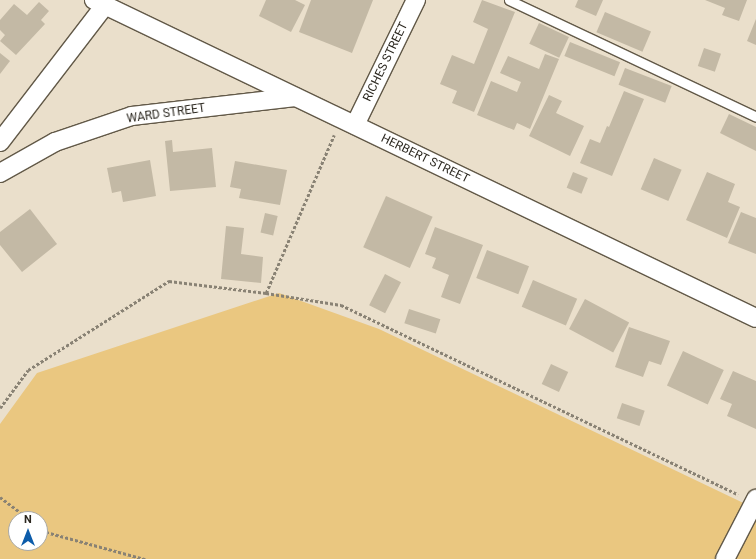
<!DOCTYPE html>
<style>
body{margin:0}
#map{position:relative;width:756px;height:559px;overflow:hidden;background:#eadfcb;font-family:Roboto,sans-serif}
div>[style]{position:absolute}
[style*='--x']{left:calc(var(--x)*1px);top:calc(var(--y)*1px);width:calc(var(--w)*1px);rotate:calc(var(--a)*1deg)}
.green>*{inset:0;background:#eac780}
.building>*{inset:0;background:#c3b9a5;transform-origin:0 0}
.path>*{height:2.5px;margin-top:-1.25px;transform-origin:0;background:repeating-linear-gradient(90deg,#898274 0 3px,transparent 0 5px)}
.roads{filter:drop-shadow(1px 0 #625948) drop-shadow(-1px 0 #625948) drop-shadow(0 1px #625948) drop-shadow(0 -1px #625948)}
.service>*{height:9px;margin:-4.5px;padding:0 4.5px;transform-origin:4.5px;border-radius:4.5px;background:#fff}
.minor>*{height:18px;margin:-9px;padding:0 9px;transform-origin:9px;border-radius:9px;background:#fff}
span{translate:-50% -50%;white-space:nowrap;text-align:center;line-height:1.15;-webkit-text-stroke:3px #fff;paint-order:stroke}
.street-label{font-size:12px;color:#2b271f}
.north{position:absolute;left:8px;top:511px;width:40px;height:40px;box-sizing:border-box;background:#fff;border:1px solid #aaa9a5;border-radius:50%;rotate:0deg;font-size:11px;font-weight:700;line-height:16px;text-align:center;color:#2b271f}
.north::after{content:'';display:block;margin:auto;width:14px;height:18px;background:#0c5caa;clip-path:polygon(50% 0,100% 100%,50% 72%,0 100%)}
</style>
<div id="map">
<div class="green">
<div style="clip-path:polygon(evenodd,279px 293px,379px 329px,756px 509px,756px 559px,0 559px,0 424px,37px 373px,279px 293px,16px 519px,40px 519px,40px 543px,16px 543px,16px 519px)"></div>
</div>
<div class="building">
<div style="clip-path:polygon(266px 0,295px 0,305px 5px,291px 32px,259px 16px)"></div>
<div style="clip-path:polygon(311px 0,373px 0,352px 53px,299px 32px)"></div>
<div style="clip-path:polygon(482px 0,515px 12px,474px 112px,452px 103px,457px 91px,440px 84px,452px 55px,474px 64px,488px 29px,473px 22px)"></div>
<div style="clip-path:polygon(578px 0,603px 0,596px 16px,575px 7px)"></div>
<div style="clip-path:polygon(705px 0,747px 0,739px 21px,722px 15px,725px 8px)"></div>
<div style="clip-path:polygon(39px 2px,49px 11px,41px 20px,45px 24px,16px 55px,0 41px,5px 35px,0 30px,0 20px,14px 4px,27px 15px)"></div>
<div style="left:605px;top:12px;width:50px;height:22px;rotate:23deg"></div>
<div style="clip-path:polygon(756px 19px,756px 45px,747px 41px)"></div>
<div style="left:539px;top:23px;width:33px;height:23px;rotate:25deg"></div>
<div style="left:570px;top:42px;width:54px;height:15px;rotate:22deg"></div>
<div style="left:704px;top:48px;width:18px;height:19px;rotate:19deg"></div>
<div style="clip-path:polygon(0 53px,10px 61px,0 74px)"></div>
<div style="clip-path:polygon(545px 54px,559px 59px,530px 129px,517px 123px,514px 130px,477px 115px,491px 81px,517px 92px,521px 82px,500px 73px,508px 56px,539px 69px)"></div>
<div style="left:625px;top:68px;width:50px;height:18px;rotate:21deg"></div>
<div style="clip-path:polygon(624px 91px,644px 99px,612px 176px,580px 163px,590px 139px,600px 143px,607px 126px,609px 127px)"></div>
<div style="clip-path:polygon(549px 95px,562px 101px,556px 113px,584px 126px,570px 156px,529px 136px)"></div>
<div style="clip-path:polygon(729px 114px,756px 127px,756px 151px,720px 133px)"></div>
<div style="clip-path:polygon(172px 140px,173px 152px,212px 148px,216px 187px,170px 191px,165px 141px)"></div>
<div style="left:654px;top:158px;width:30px;height:34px;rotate:23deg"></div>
<div style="clip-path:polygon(150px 160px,156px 196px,123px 202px,121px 191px,112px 193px,107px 168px)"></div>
<div style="clip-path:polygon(235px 161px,287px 170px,280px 205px,239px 198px,241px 189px,230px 187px)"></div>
<div style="left:573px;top:172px;width:16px;height:17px;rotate:22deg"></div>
<div style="clip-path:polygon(707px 172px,735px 184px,728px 202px,740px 207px,727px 238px,686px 220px)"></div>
<div style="left:386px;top:196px;width:51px;height:56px;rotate:24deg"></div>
<div style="clip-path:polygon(30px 209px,57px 244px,22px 272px,0 245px,0 232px)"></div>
<div style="clip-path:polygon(741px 212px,756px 218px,756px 254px,728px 243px)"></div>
<div style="left:265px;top:213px;width:13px;height:20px;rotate:13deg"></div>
<div style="clip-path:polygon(226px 226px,244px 228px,241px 254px,263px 257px,261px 283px,221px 279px)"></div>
<div style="clip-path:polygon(435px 227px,483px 245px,460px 304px,441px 297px,449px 275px,432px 268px,436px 258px,425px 254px)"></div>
<div style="left:487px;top:250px;width:45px;height:30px;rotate:21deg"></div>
<div style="left:385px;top:274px;width:18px;height:35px;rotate:27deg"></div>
<div style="left:533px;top:280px;width:48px;height:29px;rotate:23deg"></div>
<div style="left:585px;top:299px;width:50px;height:34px;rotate:28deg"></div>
<div style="left:409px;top:309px;width:33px;height:15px;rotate:18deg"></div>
<div style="clip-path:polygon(629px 327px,670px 341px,661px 365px,649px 361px,643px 377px,615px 367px)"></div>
<div style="left:683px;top:351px;width:45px;height:38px;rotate:25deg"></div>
<div style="left:551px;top:364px;width:19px;height:22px;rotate:25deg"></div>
<div style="clip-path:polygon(733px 371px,756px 381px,756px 429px,727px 416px,732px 404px,720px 399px)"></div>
<div style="left:622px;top:403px;width:24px;height:16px;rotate:19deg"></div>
</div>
<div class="path">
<div style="--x:266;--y:293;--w:76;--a:9.1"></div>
<div style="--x:341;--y:305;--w:440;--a:25.5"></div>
<div style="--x:0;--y:408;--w:47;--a:-53.6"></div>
<div style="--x:28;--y:370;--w:167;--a:-32.3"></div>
<div style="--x:169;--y:281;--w:98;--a:7.1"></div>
<div style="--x:266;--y:293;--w:172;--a:-66.7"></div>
<div style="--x:0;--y:497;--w:36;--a:37"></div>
<div style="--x:40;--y:528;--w:7;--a:34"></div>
<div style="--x:46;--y:532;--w:103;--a:15.3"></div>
</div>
<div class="roads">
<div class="service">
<div style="--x:509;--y:0;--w:273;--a:25.3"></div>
</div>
<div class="minor">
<div style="--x:94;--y:0;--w:734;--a:25.66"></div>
<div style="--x:355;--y:125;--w:139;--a:-64"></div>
<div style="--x:0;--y:142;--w:173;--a:-52.5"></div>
<div style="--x:0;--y:173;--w:63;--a:-29.4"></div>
<div style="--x:55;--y:142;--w:81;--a:-18.7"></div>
<div style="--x:132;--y:116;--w:164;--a:-6.6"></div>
<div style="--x:725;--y:559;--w:68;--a:-62.7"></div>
</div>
</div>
<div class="street-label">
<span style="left:386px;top:62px;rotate:-64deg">RICHES STREET</span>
<span style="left:166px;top:114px;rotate:-8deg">WARD STREET</span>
<span style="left:425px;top:159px;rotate:26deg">HERBERT STREET</span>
</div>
<div class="north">N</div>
</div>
